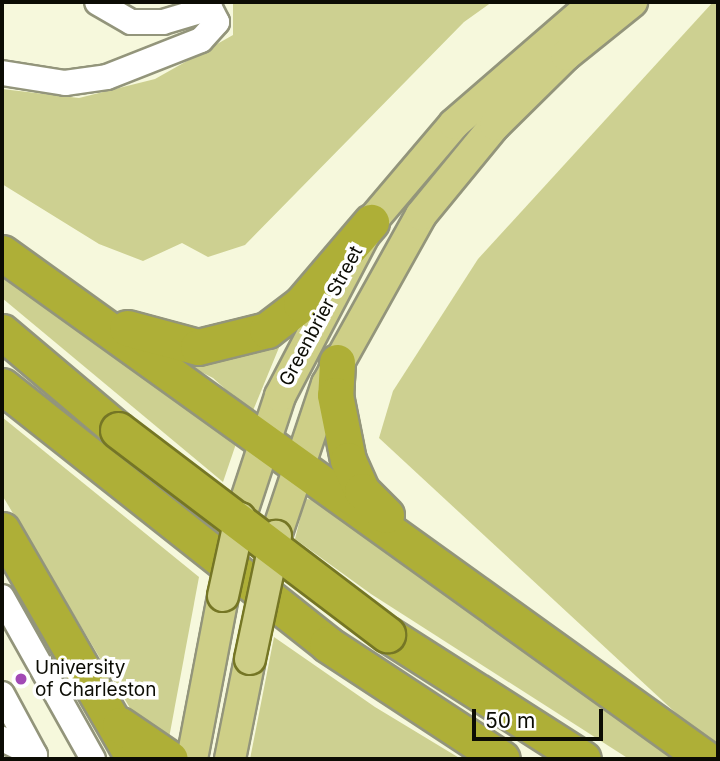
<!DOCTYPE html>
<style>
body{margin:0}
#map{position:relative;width:720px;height:761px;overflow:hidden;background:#f6f8dc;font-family:Inter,sans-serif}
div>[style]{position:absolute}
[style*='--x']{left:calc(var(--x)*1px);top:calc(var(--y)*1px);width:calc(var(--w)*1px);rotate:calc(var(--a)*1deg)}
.green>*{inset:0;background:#cdd091}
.roads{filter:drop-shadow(2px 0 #93957b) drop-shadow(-2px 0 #93957b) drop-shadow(0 2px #93957b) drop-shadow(0 -2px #93957b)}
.minor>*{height:24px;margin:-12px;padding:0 12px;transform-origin:12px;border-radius:12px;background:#fff}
.major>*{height:30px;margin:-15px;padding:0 15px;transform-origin:15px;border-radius:15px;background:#cecf87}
.highway>*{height:35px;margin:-17.5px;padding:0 17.5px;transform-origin:17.5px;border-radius:17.5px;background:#aeaf37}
.bridges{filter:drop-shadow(2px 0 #757625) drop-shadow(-2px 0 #757625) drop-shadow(0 2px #757625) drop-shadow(0 -2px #757625)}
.major-bridge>*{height:30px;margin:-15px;padding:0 15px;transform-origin:15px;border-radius:15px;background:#cecf87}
.highway-bridge>*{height:35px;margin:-17.5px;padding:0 17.5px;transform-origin:17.5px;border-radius:17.5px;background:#aeaf37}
.dots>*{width:19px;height:19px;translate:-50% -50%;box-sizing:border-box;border:4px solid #fff;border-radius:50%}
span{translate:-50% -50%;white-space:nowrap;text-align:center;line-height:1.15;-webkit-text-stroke:7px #fff;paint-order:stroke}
.street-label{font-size:19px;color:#0c0c04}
.poi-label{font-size:19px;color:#0c0c04}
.left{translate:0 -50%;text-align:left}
.frame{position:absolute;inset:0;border:4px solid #0c0c04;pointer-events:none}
.scale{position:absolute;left:472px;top:709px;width:131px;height:32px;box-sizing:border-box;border:4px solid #0c0c04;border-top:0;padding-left:9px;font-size:21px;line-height:24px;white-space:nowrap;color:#0c0c04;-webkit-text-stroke:5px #fff;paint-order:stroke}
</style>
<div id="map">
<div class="green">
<div style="clip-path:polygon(233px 2px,492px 2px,464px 22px,245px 245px,208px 257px,182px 243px,143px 261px,99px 244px,2px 184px,2px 89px,79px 98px,155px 79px,233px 35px)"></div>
<div style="clip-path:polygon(713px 2px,718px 2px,718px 752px,379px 438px,393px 391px,478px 259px)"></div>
<div style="clip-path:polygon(2px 273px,239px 435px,223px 482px,2px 298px)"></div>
<div style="clip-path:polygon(285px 333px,252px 413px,213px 378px,166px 354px)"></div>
<div style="clip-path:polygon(2px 417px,199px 577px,169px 738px,139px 723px,2px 495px)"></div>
<div style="clip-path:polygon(305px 499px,318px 500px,418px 568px,678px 759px,629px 759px,371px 594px,295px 539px)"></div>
<div style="clip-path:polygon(274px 637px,375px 707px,461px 759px,250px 759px)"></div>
</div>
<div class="roads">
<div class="minor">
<div style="--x:2;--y:73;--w:64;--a:9"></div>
<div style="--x:65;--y:83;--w:42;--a:-8.1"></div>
<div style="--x:107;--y:77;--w:101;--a:-21.5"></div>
<div style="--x:201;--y:40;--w:24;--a:-48"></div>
<div style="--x:217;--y:22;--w:16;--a:-117"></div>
<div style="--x:210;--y:8;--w:49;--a:163.4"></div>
<div style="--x:163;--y:22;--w:32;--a:180"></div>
<div style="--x:131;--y:22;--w:39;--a:-150"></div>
<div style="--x:2;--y:597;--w:186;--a:60.7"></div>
<div style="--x:2;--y:694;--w:69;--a:61.6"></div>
<div style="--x:35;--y:755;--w:37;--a:-154"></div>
</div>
<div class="major">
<div style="--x:240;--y:518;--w:128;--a:-71.8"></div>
<div style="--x:280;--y:396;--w:196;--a:-62.4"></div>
<div style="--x:371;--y:222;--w:128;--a:-49.7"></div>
<div style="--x:454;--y:124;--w:186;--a:-40.9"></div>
<div style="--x:276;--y:536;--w:160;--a:-71.5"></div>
<div style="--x:327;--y:384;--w:193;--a:-60.9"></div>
<div style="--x:421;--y:215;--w:117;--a:-50.6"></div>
<div style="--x:495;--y:125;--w:100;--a:-44.6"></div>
<div style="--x:566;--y:55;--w:85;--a:-38.8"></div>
<div style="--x:192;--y:759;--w:166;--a:-79.2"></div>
<div style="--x:230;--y:759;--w:102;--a:-78.7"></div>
</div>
<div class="highway">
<div style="--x:2;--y:253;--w:867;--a:35.71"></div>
<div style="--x:127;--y:328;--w:73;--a:15"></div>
<div style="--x:198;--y:347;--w:71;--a:-13.8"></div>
<div style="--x:267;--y:330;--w:43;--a:-37.4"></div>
<div style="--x:301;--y:304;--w:108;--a:-49.5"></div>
<div style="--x:2;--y:332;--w:152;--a:40.2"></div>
<div style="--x:337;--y:362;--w:33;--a:93"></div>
<div style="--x:335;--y:395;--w:66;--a:78.7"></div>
<div style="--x:348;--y:460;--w:34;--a:66"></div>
<div style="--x:362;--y:491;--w:34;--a:45"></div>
<div style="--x:2;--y:386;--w:415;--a:38.4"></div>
<div style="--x:327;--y:644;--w:209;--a:33.3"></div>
<div style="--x:2;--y:530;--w:264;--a:60"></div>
<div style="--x:387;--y:634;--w:232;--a:32.5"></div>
<div style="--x:120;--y:725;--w:60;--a:34.2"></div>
</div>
</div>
<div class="bridges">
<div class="major-bridge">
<div style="--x:223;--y:596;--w:80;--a:-77.7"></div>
<div style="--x:250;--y:659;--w:126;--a:-78.1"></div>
</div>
<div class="highway-bridge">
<div style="--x:118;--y:430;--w:338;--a:37.2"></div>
</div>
</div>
<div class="dots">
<div style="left:21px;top:679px;background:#a249b5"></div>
</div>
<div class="street-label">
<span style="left:321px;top:316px;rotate:-62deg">Greenbrier Street</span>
</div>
<div class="poi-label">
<span class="left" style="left:35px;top:679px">University<br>of Charleston</span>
</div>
<div class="frame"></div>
<div class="scale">50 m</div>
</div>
